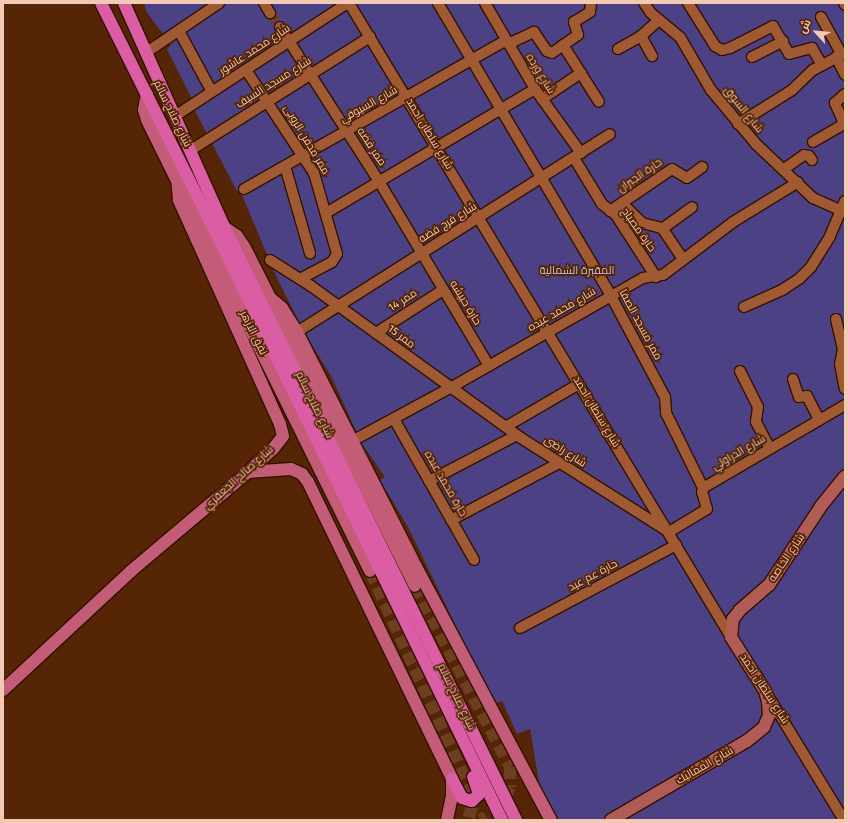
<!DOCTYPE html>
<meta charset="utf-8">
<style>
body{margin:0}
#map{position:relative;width:848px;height:823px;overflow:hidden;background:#562505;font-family:"Fira Sans",Cairo,sans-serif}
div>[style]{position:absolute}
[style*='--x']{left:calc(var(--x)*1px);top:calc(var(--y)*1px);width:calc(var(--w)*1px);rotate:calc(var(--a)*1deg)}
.green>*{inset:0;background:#4b4184}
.street-tunnel>*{height:10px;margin-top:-5px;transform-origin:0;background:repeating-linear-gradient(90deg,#6d3e1f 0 10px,transparent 0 15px)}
.primary-tunnel>*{height:12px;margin-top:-6px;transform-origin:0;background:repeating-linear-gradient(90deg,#6d3e1f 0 12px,transparent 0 18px)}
.roads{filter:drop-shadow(1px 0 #310) drop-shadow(-1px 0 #310) drop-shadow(0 1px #310) drop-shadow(0 -1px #310)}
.street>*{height:10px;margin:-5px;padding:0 5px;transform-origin:5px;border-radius:5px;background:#9f5a34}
.secondary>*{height:12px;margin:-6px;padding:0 6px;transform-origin:6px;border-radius:6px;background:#b15b56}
.primary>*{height:12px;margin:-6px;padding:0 6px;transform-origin:6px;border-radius:6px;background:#c35c77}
.highway>*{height:12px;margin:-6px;padding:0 6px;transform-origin:6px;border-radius:6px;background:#db5da4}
span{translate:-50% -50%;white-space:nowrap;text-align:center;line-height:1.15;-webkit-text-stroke:3.5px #562505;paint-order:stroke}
.street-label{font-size:11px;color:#f1c9b5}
.park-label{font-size:11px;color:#c4c1ef}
.frame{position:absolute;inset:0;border:4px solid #f1c9b5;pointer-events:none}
.north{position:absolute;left:796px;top:12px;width:40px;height:40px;-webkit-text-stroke:3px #562505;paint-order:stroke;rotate:297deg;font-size:11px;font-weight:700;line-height:16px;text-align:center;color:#f1c9b5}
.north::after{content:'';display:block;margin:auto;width:14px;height:18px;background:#f1c9b5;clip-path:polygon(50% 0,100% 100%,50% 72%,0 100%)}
</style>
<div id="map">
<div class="green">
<div style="clip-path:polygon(144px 3px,845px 3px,845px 820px,558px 820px,540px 788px,530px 729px,517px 734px,502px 701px,496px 703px,469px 653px,408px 527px,380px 480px,385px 477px,362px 444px,331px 376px,304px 332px,275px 274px,240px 190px,237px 191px,194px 109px,196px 107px,167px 49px,171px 45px,146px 11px)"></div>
</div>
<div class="street-tunnel">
<div style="--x:270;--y:13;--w:17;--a:54"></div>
</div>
<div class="primary-tunnel">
<div style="--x:370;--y:571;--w:245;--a:65.4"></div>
<div style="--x:472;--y:794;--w:12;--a:90"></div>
<div style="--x:472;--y:806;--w:15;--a:106"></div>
<div style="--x:415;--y:586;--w:204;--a:62.3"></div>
<div style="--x:510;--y:767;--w:20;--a:90"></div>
<div style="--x:510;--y:787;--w:10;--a:114"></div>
<div style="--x:506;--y:796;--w:11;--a:124"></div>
<div style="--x:500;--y:805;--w:24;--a:142"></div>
</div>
<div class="roads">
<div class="street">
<div style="--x:264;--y:3;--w:12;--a:59"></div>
<div style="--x:349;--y:3;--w:740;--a:58.93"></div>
<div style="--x:438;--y:3;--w:340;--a:59.4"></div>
<div style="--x:611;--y:296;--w:115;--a:61.9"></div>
<div style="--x:665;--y:397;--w:16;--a:86"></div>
<div style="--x:666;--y:413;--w:84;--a:63.7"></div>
<div style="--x:485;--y:3;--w:99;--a:59.8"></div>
<div style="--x:535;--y:89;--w:79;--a:54.3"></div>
<div style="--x:644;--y:3;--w:12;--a:55"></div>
<div style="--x:651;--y:13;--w:38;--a:40"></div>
<div style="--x:680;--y:37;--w:61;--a:59.7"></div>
<div style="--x:711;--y:90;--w:70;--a:50.2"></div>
<div style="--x:756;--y:144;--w:79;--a:43.5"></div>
<div style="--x:813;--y:198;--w:35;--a:24"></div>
<div style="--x:688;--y:3;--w:51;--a:57.9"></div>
<div style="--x:715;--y:46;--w:8;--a:30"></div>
<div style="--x:722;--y:50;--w:8;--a:-14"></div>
<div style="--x:730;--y:48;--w:48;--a:-27.1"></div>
<div style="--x:773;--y:26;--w:32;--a:60"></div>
<div style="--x:789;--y:54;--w:24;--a:-15"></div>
<div style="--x:812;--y:48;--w:20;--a:60"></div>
<div style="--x:844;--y:3;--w:2;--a:63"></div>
<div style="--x:821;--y:17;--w:43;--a:61.1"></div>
<div style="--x:280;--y:27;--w:185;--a:57.3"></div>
<div style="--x:380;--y:183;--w:213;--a:59.2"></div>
<div style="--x:179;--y:31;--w:69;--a:61.6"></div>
<div style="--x:641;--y:36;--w:23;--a:61"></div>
<div style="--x:508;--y:44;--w:29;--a:-25"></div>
<div style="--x:534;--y:32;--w:23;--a:56"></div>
<div style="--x:547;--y:51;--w:5;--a:22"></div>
<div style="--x:552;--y:53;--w:32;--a:-35"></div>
<div style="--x:578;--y:35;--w:14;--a:-107"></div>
<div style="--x:574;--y:22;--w:19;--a:-32"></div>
<div style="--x:590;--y:12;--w:9;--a:-84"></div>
<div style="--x:563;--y:45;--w:67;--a:57.7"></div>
<div style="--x:618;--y:49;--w:26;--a:-29"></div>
<div style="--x:641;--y:36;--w:24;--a:-42"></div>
<div style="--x:147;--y:52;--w:87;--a:-34.2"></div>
<div style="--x:752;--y:57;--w:35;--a:-27"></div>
<div style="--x:836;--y:57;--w:20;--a:63"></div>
<div style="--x:246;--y:70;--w:123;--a:56.6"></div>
<div style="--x:314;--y:173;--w:84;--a:74.1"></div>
<div style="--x:337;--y:254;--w:9;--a:122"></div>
<div style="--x:332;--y:262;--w:36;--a:152"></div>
<div style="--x:542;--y:99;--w:47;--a:-33.7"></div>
<div style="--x:175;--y:116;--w:207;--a:-33.2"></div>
<div style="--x:738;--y:124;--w:64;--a:-32.2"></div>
<div style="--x:792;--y:90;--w:29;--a:-44"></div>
<div style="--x:813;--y:70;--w:36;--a:-28"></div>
<div style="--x:813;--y:142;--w:34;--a:-30"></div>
<div style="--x:842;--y:125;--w:4;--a:-76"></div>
<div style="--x:843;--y:121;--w:20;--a:-114"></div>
<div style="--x:835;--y:103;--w:13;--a:-42"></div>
<div style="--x:191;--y:150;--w:212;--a:-32.3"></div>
<div style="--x:574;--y:158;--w:54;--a:58.7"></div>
<div style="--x:602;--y:204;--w:18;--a:38"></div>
<div style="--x:616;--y:215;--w:74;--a:57.2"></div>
<div style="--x:285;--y:166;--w:91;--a:74"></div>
<div style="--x:784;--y:169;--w:24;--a:-35"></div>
<div style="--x:804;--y:155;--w:5;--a:11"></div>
<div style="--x:809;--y:156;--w:5;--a:53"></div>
<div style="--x:244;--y:189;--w:301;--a:-29.6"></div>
<div style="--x:622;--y:203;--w:28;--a:45"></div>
<div style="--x:642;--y:223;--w:21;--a:14"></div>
<div style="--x:662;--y:228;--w:37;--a:56"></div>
<div style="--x:610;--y:211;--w:75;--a:-34.1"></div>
<div style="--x:672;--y:169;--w:17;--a:31"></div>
<div style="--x:687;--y:178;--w:19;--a:-36"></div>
<div style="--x:326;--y:213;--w:243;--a:-30.7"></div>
<div style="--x:662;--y:229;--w:37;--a:-36"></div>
<div style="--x:270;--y:260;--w:49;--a:32.4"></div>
<div style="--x:311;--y:286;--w:259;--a:35.9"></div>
<div style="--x:521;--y:438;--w:175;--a:32.4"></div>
<div style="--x:669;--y:532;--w:44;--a:-31.2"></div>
<div style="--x:707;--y:509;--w:18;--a:-106"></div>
<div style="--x:702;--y:492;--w:4;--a:-76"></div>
<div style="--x:703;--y:488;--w:164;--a:-30.3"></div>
<div style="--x:744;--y:307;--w:42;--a:-24.1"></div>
<div style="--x:782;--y:290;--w:20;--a:-33"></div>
<div style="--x:799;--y:279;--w:17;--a:-45"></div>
<div style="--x:811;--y:267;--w:36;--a:-58"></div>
<div style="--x:830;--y:236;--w:38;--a:-67"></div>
<div style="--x:836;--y:319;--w:31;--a:77"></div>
<div style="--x:843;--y:349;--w:15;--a:101"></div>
<div style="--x:840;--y:364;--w:25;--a:79"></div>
<div style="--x:297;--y:332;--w:370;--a:-32.3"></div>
<div style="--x:376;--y:333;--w:80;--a:-32.7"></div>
<div style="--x:740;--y:371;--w:40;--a:63.4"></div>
<div style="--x:758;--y:407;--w:15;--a:98"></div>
<div style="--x:756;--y:422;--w:30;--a:62"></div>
<div style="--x:793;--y:379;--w:19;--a:72"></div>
<div style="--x:799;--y:397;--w:8;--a:-7"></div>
<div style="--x:807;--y:396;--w:27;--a:63"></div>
<div style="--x:394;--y:419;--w:162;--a:60.4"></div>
<div style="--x:507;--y:426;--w:83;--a:-30.3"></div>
<div style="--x:352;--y:441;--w:111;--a:-28.4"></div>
<div style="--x:450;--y:388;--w:222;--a:-29.7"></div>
<div style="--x:643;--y:278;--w:20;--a:-9"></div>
<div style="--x:663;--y:275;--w:88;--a:-37.1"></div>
<div style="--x:733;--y:222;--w:76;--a:-31.6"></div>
<div style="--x:429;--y:481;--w:99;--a:-27.6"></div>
<div style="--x:451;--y:520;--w:122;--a:-27.8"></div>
<div style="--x:520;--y:628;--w:177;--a:-28"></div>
<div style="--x:767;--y:694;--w:148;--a:58.6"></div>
</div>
<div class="secondary">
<div style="--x:611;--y:820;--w:157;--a:-30.2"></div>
<div style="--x:747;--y:741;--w:22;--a:-39"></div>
<div style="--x:764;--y:727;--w:13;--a:-67"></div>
<div style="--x:769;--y:715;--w:13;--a:-94"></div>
<div style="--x:768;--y:702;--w:11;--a:-105"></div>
<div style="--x:765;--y:691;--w:64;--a:-122.2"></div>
<div style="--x:731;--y:637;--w:18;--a:-84"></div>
<div style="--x:733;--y:619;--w:11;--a:-52"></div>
<div style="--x:740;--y:610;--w:38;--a:-41"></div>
<div style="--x:769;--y:585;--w:95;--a:-56.6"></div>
<div style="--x:821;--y:506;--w:38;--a:-51"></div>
</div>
<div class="primary">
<div style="--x:147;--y:94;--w:16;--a:101"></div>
<div style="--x:144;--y:110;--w:10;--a:73"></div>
<div style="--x:147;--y:120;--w:503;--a:63.69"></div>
<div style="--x:224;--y:227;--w:16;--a:35"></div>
<div style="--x:237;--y:236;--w:14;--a:56"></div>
<div style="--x:245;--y:248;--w:378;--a:63.3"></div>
<div style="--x:269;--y:297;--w:17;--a:40"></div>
<div style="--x:282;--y:308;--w:28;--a:58"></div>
<div style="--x:297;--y:332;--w:254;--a:63.1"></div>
<div style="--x:412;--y:559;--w:296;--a:62"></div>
<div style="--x:248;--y:472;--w:43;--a:-4"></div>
<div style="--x:291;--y:469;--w:12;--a:24"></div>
<div style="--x:302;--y:474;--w:10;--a:53"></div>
<div style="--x:308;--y:482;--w:330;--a:64.1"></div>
<div style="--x:452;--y:779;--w:17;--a:90"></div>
<div style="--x:452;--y:796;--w:25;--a:102"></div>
<div style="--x:3;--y:690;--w:175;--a:-42.9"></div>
<div style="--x:131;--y:571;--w:153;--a:-40.2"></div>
<div style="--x:248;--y:472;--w:34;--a:-43"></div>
<div style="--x:273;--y:449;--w:16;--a:-52"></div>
<div style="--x:283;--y:436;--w:12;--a:-104"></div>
<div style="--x:280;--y:424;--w:246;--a:-114.3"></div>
<div style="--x:179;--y:200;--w:22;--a:-95"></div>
</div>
<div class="highway">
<div style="--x:101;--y:3;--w:296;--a:63.5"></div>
<div style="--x:233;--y:268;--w:614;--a:64.02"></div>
<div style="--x:124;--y:3;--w:245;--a:65.9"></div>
<div style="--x:224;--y:227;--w:661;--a:63.78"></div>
<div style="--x:452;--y:779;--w:21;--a:62"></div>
<div style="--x:462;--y:798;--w:10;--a:17"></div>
<div style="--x:472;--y:801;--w:10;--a:-45"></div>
<div style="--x:479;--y:794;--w:18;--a:-109"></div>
</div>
</div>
<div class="street-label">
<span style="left:255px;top:50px;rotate:-33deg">شارع محمد عاشور</span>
<span style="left:540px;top:74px;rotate:58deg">شارع ورده</span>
<span style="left:274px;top:83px;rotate:-32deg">شارع مسجد السيف</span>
<span style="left:369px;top:105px;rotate:-29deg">شارع السيوفي</span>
<span style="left:743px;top:110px;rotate:51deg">شارع السوق</span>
<span style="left:172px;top:114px;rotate:64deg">شارع صلاح سالم</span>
<span style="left:429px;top:134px;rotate:59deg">شارع سلطان احمد</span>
<span style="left:306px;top:140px;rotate:59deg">ممر مدفن الروبى</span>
<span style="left:371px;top:147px;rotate:57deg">ممر فضه</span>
<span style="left:640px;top:176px;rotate:-34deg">حارة الجبران</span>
<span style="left:448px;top:223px;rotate:-32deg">شارع فرج فضه</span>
<span style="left:638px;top:230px;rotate:55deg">حارة مصباح</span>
<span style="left:403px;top:301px;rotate:-33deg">ممر 14</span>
<span style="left:465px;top:303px;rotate:59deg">حارة حبيشه</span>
<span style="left:562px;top:310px;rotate:-30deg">شارع محمد عبده</span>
<span style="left:640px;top:325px;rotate:62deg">ممر مسجد الصفا</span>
<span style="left:253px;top:333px;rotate:64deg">نفق الازهر</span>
<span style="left:401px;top:337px;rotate:37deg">ممر 15</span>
<span style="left:314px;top:405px;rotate:64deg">شارع صلاح سالم</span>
<span style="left:596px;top:412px;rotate:59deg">شارع سلطان احمد</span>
<span style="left:565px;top:452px;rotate:33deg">شارع راضى</span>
<span style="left:739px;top:453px;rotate:-30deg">شارع الدراولي</span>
<span style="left:239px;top:478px;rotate:-42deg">شارع صالح الجعفري</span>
<span style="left:445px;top:484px;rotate:60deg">حارة محمد عبده</span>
<span style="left:787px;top:558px;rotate:-56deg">شارع الخاصه</span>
<span style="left:593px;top:576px;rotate:-28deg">حارة عم عيد</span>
<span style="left:764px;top:689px;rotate:57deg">شارع سلطان احمد</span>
<span style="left:456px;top:697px;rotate:64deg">شارع صلاح سالم</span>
<span style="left:705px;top:766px;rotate:-30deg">شارع المماليك</span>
</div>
<div class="park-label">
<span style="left:577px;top:271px">المقبرة الشمالية</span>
</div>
<div class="frame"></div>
<div class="north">ش</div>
</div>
